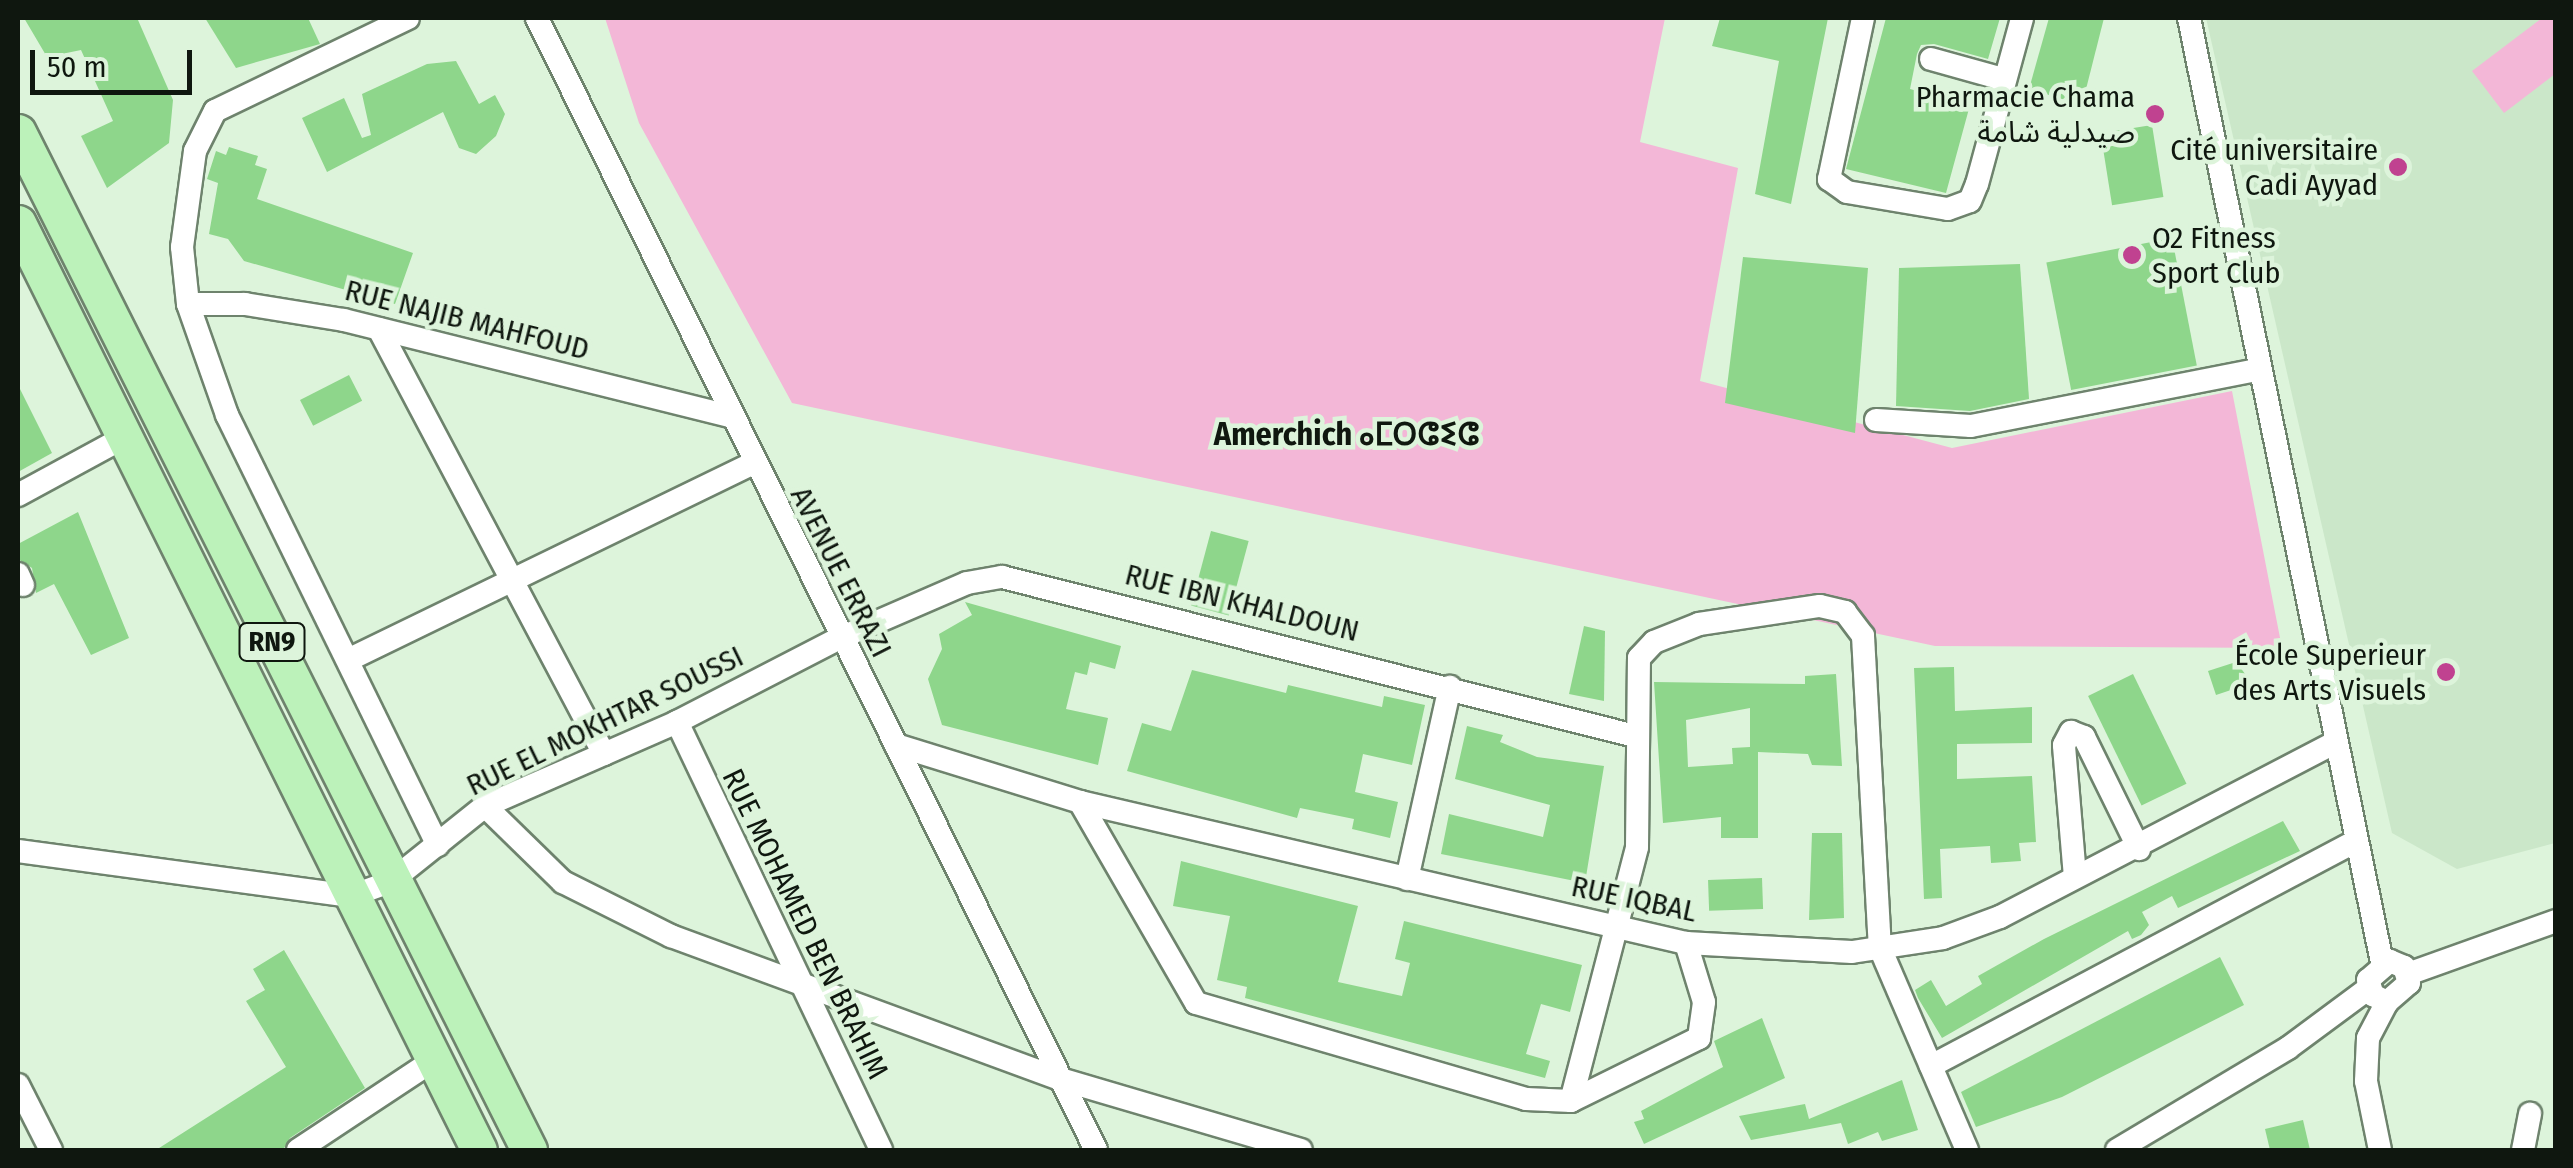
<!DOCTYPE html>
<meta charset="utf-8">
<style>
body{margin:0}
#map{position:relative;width:2573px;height:1168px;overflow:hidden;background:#ddf4db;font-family:"Fira Sans Condensed","Noto Sans Arabic","Noto Sans Tifinagh",sans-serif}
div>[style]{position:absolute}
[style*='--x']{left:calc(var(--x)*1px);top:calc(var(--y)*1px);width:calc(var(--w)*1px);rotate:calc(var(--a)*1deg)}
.built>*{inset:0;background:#cbe7c9}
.green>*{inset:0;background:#f3b7d7}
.building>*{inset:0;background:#8ed68b;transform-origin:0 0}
.roads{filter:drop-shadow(2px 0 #6e836d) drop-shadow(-2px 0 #6e836d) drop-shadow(0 2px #6e836d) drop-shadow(0 -2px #6e836d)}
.minor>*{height:22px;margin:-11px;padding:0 11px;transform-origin:11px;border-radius:11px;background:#fff}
.primary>*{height:35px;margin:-17.5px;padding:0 17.5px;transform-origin:17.5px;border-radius:17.5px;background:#bcf2ba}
.dots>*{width:28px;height:28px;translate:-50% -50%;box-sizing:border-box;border:5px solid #ddf4db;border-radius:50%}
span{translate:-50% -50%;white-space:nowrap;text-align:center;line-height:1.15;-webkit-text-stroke:9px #ddf4db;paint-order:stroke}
.shield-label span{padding:2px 8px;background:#ddf4db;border:2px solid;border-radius:8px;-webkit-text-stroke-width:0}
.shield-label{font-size:28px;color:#0f170f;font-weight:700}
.poi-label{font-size:30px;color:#0f170f}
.right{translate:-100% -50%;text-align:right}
.left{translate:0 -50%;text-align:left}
.street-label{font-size:30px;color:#0f170f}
.neighbourhood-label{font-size:32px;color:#0f170f;font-weight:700}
.frame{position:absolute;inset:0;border:20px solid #0f170f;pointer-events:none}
.scale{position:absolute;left:30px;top:50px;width:162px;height:45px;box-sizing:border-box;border:5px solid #0f170f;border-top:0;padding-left:12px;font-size:30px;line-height:35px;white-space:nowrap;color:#0f170f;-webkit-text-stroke:8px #ddf4db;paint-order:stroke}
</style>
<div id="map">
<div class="built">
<div style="clip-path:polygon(2206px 18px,2555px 18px,2555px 843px,2457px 869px,2392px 833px)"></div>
</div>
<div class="green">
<div style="clip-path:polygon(605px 18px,1665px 18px,1640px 142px,1738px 168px,1700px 381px,1952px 448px,2232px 391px,2282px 648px,1935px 646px,792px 403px,639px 123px)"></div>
<div style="clip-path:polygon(2542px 18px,2555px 18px,2555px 74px,2504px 113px,2472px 71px)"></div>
</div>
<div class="building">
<div style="clip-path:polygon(24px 18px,138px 20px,173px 100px,169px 143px,107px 188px,81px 136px,113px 121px,81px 50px,47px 57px)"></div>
<div style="clip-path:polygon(205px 18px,308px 18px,320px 44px,236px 68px)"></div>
<div style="clip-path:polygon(1720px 18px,1828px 18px,1791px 204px,1755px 194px,1779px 61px,1712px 46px)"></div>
<div style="clip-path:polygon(1886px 18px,2000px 18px,1988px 59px,1934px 44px,1921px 45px,1917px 54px,1910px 89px,1970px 105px,1946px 193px,1846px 169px)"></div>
<div style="clip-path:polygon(2049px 18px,2104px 18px,2082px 105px,2029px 89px)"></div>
<div style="clip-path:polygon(456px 61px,479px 104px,495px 95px,505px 114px,496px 136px,476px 154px,459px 148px,443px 112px,327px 172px,302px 118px,344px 98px,362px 138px,371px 135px,362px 94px,427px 64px)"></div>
<div style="left:2152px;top:125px;width:73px;height:52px;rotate:81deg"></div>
<div style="clip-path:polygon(229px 147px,258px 156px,255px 165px,267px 169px,257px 199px,413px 253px,395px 304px,244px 261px,228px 239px,209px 234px,218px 183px,207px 179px,216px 151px,226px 155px)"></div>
<div style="left:2172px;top:238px;width:130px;height:128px;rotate:79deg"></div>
<div style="clip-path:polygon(1743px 257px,1868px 268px,1855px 433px,1725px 403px)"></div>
<div style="clip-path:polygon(2020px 264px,2029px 399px,1970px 411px,1896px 406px,1899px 268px)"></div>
<div style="left:349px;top:375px;width:29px;height:55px;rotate:63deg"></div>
<div style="clip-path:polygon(18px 385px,52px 453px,18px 472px)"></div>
<div style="clip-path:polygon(78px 512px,129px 638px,91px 655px,54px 584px,36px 593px,32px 568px,18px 559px,18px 544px)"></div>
<div style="left:1211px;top:531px;width:39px;height:77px;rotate:15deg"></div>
<div style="clip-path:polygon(965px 602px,1121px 646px,1115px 669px,1090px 662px,1087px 675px,1075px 672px,1066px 709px,1108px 718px,1098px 765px,942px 725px,928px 679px,942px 649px,939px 634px,972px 615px)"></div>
<div style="clip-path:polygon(1584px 626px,1605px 631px,1604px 701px,1569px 694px)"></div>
<div style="clip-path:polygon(2236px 662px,2252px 683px,2216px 695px,2208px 671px)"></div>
<div style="clip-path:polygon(1954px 667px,1955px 711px,2032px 707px,2032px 743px,1957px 744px,1957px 779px,2032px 776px,2036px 842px,2019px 843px,2021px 861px,1991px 863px,1990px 846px,1940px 849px,1942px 898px,1924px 899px,1914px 668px)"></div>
<div style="clip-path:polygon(1192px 670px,1286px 693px,1288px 685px,1382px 707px,1384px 696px,1425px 705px,1412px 765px,1363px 754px,1355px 792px,1398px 802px,1390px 838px,1352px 829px,1354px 819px,1300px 808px,1297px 818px,1127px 771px,1142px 723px,1171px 731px)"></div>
<div style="clip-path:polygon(evenodd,1836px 674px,1842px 766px,1812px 765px,1808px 754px,1758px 752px,1758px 838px,1721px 838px,1721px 817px,1663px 823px,1654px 682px,1805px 684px,1805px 676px,1836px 674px,1750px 708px,1750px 747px,1732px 748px,1733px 764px,1688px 767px,1686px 720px,1750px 708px)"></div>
<div style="left:2133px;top:674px;width:122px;height:50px;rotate:64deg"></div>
<div style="clip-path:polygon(1467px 726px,1503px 735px,1500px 742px,1537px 757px,1604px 766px,1585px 883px,1441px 854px,1449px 814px,1543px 837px,1550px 805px,1455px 779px)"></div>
<div style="clip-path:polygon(2283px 821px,2300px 851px,2178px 908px,2172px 896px,2142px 912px,2149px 925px,2141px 935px,2132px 939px,2128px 931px,1942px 1038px,1918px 998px,1915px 990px,1931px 980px,1946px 1006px,1982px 984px,1978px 976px,2044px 939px)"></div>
<div style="clip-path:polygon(1812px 833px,1842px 833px,1844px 918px,1809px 920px)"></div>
<div style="clip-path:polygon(1181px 861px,1358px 906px,1338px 982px,1402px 996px,1410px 963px,1395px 959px,1404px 921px,1582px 965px,1570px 1012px,1541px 1004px,1526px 1054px,1550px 1061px,1545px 1078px,1245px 998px,1247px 987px,1217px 980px,1230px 916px,1173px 906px)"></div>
<div style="left:1762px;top:878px;width:31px;height:54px;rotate:88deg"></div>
<div style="clip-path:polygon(284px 950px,365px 1088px,290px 1138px,283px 1150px,156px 1150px,286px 1067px,246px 1001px,265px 990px,253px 969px)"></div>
<div style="clip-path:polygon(2220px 957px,2244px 1005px,2062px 1097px,1976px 1127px,1961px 1092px)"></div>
<div style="clip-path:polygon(1762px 1018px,1785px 1078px,1644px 1144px,1634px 1122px,1644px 1119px,1641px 1111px,1723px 1067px,1714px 1041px)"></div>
<div style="clip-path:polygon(1902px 1080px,1918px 1130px,1882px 1141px,1878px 1132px,1848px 1144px,1841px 1123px,1751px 1140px,1739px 1116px,1805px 1104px,1809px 1119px)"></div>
<div style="clip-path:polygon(2303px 1120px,2310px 1150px,2270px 1150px,2265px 1129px)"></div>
</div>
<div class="roads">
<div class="minor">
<div style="--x:408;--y:18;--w:214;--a:154.3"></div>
<div style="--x:215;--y:111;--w:45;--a:116.6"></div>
<div style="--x:195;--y:151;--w:97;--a:97.7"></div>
<div style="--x:182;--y:247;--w:57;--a:84"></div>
<div style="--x:188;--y:304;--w:118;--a:70.6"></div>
<div style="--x:227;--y:415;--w:479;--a:63.9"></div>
<div style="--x:537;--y:18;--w:1262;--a:63.72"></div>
<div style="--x:1863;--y:18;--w:165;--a:101.9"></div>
<div style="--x:1829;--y:179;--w:22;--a:36"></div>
<div style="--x:1847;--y:192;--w:102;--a:9.6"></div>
<div style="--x:1948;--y:209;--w:23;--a:-20"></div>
<div style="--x:1970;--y:201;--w:18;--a:-68"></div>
<div style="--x:1977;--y:184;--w:172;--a:-74.8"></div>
<div style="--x:2189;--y:18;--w:964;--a:78.45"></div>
<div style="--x:1931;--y:59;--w:75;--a:15.5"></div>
<div style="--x:188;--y:304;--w:57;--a:0"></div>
<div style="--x:245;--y:304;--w:100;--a:9.2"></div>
<div style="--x:344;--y:320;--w:398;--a:14"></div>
<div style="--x:379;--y:329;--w:481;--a:62.1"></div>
<div style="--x:1876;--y:420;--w:95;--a:3.6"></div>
<div style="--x:1971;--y:426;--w:291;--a:-11.1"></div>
<div style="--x:18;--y:495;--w:122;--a:-28.5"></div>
<div style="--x:18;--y:574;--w:12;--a:66"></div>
<div style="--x:348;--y:660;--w:450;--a:-25.9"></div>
<div style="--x:677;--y:722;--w:474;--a:64.5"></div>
<div style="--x:896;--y:745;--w:193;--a:17.2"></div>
<div style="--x:1080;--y:802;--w:622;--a:13.1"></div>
<div style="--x:1686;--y:943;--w:166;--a:3.1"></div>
<div style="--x:1852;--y:952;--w:92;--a:-8.7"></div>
<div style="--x:1943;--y:938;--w:61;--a:-20.2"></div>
<div style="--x:2000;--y:917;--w:375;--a:-27.5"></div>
<div style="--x:1080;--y:802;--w:232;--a:60"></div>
<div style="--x:1196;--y:1003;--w:344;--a:16.2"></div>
<div style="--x:1526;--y:1099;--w:45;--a:2.5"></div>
<div style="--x:1571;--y:1101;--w:262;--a:-75.4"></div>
<div style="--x:1637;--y:847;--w:189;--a:-89.4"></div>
<div style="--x:1639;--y:658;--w:22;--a:-47"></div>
<div style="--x:1654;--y:642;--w:48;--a:-21.8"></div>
<div style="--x:1699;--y:624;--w:122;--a:-8.5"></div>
<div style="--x:1820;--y:606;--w:26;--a:13"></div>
<div style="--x:1845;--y:612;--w:30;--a:53"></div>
<div style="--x:1863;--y:636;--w:312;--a:86.9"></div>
<div style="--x:1880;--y:948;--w:220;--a:66.7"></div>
<div style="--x:485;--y:806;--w:109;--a:44.3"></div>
<div style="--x:563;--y:882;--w:121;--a:26.6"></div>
<div style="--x:671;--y:936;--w:414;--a:20.2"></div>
<div style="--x:1060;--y:1079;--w:251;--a:16.4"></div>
<div style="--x:18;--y:851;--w:336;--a:7.7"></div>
<div style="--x:351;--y:896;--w:41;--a:-19.7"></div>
<div style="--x:390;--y:882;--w:122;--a:-38.7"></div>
<div style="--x:485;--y:806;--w:210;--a:-23.6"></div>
<div style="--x:677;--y:722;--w:183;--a:-27.3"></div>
<div style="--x:840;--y:638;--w:138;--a:-23.4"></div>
<div style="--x:967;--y:583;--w:36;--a:-10"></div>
<div style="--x:1002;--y:577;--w:653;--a:14.1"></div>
<div style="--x:2075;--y:877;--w:132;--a:-94.8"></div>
<div style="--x:2064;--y:745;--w:15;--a:-62"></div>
<div style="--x:2071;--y:732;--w:14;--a:21"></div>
<div style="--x:2084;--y:737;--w:125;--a:63.8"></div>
<div style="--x:1407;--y:879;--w:197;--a:-77.4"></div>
<div style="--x:2408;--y:974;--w:157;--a:-19.7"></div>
<div style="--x:1931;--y:1066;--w:479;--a:-27.9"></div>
<div style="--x:18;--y:1085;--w:73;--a:63.1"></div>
<div style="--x:1571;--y:1101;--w:143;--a:-26.2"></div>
<div style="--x:1699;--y:1038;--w:36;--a:-82"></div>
<div style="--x:1704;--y:1002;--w:62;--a:-107"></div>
<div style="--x:298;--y:1150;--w:163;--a:-33.5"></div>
<div style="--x:2117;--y:1150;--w:199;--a:-30.8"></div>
<div style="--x:2288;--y:1048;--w:101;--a:-36.5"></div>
<div style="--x:2380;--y:1150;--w:70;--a:-101.5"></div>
<div style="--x:2366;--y:1081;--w:43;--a:-87.3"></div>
<div style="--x:2368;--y:1038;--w:41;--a:-62.2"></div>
<div style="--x:2387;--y:1002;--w:29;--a:-41"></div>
<div style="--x:2409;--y:983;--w:17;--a:-107"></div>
<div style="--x:2404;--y:967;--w:15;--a:-157"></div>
<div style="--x:2390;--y:961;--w:29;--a:139"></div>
<div style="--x:2368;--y:980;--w:16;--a:72"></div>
<div style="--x:2373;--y:995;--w:16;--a:27"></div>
<div style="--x:2523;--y:1150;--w:37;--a:-79"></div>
</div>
<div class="primary">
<div style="--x:18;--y:132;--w:1139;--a:63.34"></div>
<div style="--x:18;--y:223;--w:1035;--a:63.56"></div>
</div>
</div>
<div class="dots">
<div style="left:2155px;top:114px;background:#c04290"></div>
<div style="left:2398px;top:167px;background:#c04290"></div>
<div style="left:2132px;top:255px;background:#c04290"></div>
<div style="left:2446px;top:672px;background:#c04290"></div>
</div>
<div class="shield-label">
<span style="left:272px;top:642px">RN9</span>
</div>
<div class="poi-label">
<span class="right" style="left:2135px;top:114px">Pharmacie Chama<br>صيدلية شامة</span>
<span class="right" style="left:2378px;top:167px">Cité universitaire<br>Cadi Ayyad</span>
<span class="left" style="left:2152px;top:255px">O2 Fitness<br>Sport Club</span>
<span class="right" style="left:2426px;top:672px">École Superieur<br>des Arts Visuels</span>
</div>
<div class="street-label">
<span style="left:467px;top:320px;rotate:14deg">RUE NAJIB MAHFOUD</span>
<span style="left:841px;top:572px;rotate:63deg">AVENUE ERRAZI</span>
<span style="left:1242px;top:603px;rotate:14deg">RUE IBN KHALDOUN</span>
<span style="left:605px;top:721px;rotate:-26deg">RUE EL MOKHTAR SOUSSI</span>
<span style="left:1634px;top:899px;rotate:12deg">RUE IQBAL</span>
<span style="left:805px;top:924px;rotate:64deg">RUE MOHAMED BEN BRAHIM</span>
</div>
<div class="neighbourhood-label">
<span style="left:1347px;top:434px">Amerchich ⴰⵎⵔⵛⵉⵛ</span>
</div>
<div class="frame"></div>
<div class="scale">50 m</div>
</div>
